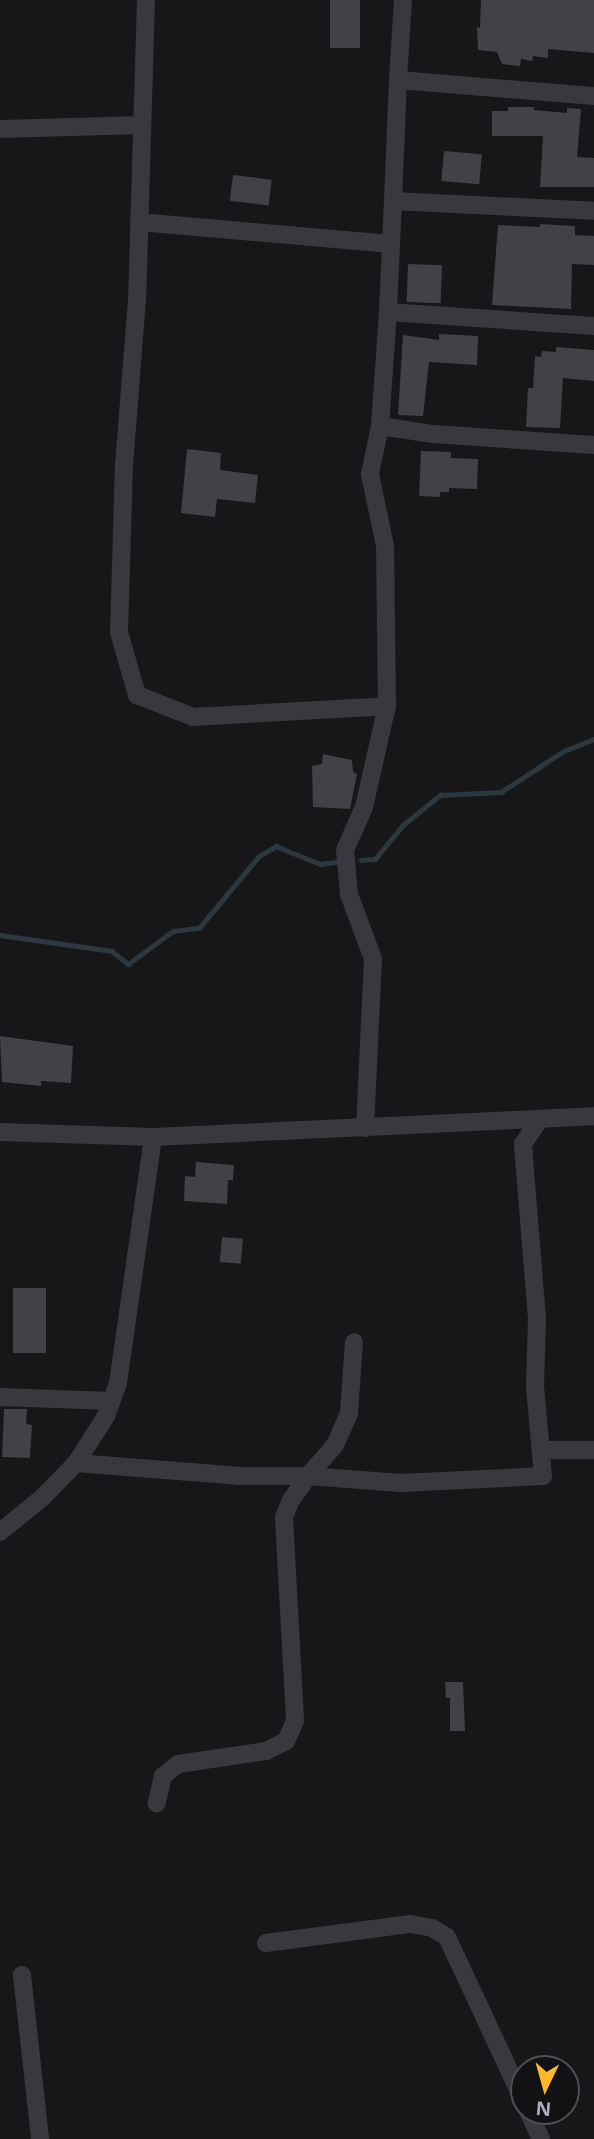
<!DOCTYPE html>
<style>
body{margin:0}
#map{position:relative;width:594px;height:2139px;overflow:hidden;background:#17171a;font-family:"Open Sans",sans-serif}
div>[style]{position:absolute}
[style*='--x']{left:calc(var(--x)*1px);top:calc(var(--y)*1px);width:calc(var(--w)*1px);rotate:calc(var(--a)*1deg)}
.stream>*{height:4.5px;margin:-2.25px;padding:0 2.25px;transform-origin:2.25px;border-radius:2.25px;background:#2c373f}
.building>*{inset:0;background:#414247;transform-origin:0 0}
.minor>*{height:18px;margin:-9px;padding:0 9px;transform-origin:9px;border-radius:9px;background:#38393f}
span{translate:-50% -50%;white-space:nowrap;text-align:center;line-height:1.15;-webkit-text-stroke:6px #121215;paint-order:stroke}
.north{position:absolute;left:510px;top:2055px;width:70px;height:70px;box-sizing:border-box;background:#121215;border:2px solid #4e5057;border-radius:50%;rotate:185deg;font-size:19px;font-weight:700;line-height:28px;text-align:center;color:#a8aebb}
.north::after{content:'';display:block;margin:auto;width:24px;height:32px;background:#ffb82a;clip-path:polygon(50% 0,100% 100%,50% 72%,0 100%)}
</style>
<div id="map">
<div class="stream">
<div style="--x:361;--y:860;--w:14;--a:-4"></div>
<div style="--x:375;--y:859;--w:44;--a:-50.5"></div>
<div style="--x:403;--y:825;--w:48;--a:-39"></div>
<div style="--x:440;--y:795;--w:61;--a:-2.8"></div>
<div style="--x:501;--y:792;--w:75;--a:-33.1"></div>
<div style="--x:564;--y:751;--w:32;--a:-22"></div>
<div style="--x:0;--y:935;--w:113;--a:8.1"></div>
<div style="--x:112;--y:951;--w:21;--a:39"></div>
<div style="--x:128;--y:964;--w:56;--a:-36.3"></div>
<div style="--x:173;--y:931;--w:26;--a:-7"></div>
<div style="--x:199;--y:928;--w:94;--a:-50.2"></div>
<div style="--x:259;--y:856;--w:20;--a:-30"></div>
<div style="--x:276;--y:846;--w:48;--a:22.2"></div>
<div style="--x:320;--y:864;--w:16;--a:-7"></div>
</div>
<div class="building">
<div style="left:330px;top:0;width:30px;height:48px"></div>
<div style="clip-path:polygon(481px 0,594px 0,594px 53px,548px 49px,548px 58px,533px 56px,532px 61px,521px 59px,520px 66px,502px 64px,497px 52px,478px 50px,477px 27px,480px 28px)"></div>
<div style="clip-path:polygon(508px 107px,534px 107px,534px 110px,567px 113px,567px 108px,581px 109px,577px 157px,594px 158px,594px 187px,540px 187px,543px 136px,492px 136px,492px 111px,508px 111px)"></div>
<div style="left:444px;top:151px;width:38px;height:30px;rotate:5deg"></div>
<div style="left:233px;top:175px;width:39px;height:26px;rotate:7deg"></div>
<div style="clip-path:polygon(540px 224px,575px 226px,575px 235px,594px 236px,594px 265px,572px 264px,571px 309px,492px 305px,498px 225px,540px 227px)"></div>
<div style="left:408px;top:264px;width:34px;height:38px;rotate:2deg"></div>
<div style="clip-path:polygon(439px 334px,478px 336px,477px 365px,429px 362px,423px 416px,398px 415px,403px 335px,439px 340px)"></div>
<div style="clip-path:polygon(556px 347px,594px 350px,594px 381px,563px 378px,560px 428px,526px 427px,528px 388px,533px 388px,535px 356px,541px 357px,542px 351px,556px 352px)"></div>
<div style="clip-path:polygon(187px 449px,221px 453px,220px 470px,258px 475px,255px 503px,217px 499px,215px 517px,181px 513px)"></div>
<div style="clip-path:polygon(421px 451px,451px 452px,451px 458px,478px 459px,477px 489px,449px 488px,449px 492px,440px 492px,440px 497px,419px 496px)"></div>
<div style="clip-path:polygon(323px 754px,352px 760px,353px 772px,357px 774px,350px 809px,313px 807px,312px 766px,322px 764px)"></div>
<div style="clip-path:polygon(0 1036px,73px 1046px,71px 1083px,41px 1081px,41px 1086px,2px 1082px)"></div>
<div style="clip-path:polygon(196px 1162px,234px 1165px,233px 1180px,228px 1180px,227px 1204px,184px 1201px,185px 1176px,195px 1177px)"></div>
<div style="left:222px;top:1237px;width:21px;height:25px;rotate:5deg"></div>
<div style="left:13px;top:1288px;width:33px;height:65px"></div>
<div style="clip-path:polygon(4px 1409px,27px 1409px,26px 1424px,32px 1425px,30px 1458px,2px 1457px)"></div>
<div style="clip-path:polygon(445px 1682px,463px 1682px,465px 1731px,450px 1731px,450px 1698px,446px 1698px)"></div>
</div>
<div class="minor">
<div style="--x:146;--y:0;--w:300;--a:91.7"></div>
<div style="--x:137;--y:300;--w:165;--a:94.5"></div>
<div style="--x:124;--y:464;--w:168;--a:91.7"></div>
<div style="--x:119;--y:632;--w:66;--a:74.1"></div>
<div style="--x:137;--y:695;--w:60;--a:21.4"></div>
<div style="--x:193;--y:717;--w:194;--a:-3.2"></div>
<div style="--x:403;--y:0;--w:80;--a:93.6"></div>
<div style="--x:398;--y:80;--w:197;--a:4.7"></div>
<div style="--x:398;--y:80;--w:121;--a:92.4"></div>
<div style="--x:393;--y:201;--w:201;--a:2.8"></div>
<div style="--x:0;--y:129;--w:142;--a:-1.6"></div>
<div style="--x:393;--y:201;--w:111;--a:92.6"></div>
<div style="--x:388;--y:312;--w:206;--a:3.9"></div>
<div style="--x:139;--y:222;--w:253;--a:5"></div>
<div style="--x:380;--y:426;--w:54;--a:8.6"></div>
<div style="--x:433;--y:434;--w:161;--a:3.9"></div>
<div style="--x:365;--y:1128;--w:169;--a:-87.3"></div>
<div style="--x:373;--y:959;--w:69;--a:-110.3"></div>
<div style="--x:349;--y:894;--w:44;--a:-95.2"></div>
<div style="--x:345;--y:850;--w:47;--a:-66.2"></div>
<div style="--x:364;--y:807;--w:104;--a:-77.2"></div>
<div style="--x:387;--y:706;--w:160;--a:-90.7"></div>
<div style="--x:385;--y:546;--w:74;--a:-101.8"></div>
<div style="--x:370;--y:474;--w:49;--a:-78.2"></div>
<div style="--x:380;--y:426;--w:114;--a:-86"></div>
<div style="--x:0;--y:1132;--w:153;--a:1.9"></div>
<div style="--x:153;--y:1137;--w:441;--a:-2.7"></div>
<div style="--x:0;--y:1397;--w:111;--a:2.1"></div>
<div style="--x:541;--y:1450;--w:53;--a:0"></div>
<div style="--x:76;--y:1463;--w:166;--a:4.5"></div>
<div style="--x:241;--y:1476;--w:67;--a:0"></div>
<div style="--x:308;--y:1476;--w:29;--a:125"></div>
<div style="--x:291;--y:1500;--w:18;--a:112"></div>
<div style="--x:284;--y:1517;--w:204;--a:86.9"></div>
<div style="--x:295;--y:1721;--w:22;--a:114"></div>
<div style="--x:286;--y:1741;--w:22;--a:153"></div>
<div style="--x:266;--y:1751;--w:89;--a:171.6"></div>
<div style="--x:178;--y:1764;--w:19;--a:141"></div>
<div style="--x:163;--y:1776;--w:28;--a:103"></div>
<div style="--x:308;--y:1476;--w:93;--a:4.3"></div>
<div style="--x:401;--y:1483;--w:142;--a:-2.8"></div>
<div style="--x:543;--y:1476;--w:90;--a:-95.1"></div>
<div style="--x:535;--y:1386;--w:67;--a:-88.3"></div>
<div style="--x:537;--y:1319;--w:176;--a:-94.6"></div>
<div style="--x:523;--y:1144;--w:30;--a:-56"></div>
<div style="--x:308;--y:1476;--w:41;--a:-48.9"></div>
<div style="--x:335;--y:1445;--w:35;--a:-66"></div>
<div style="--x:349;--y:1413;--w:71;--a:-86"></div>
<div style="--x:0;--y:1532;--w:55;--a:-39.1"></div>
<div style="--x:43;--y:1497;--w:47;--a:-45.9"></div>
<div style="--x:76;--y:1463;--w:56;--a:-57.4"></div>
<div style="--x:106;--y:1416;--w:35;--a:-70"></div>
<div style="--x:118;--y:1383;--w:248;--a:-81.9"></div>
<div style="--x:266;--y:1943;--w:146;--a:-7.5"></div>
<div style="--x:411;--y:1924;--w:21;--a:11"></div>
<div style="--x:432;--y:1928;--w:17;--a:31"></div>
<div style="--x:447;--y:1937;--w:182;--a:65"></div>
<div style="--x:22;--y:1975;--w:165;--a:83.7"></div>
<div style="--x:528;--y:2111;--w:31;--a:65"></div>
</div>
<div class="north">N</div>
</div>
